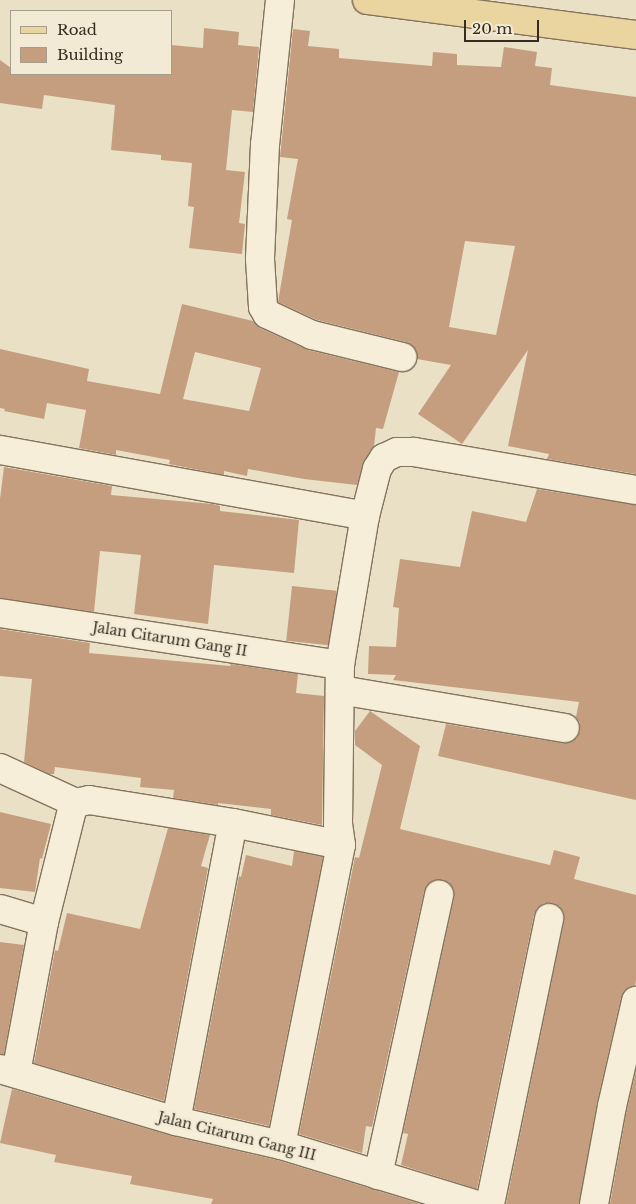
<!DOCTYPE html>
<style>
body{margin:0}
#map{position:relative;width:636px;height:1204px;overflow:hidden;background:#eae0c6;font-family:"Libre Baskerville",serif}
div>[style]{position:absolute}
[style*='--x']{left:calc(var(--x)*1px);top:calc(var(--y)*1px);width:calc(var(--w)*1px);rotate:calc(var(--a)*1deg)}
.building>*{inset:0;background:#c59e7f;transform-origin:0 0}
.roads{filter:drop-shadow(1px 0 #84735d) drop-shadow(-1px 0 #84735d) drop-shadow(0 1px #84735d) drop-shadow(0 -1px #84735d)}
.minor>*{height:28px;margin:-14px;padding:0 14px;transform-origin:14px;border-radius:14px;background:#f6eed8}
.major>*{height:28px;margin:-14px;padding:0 14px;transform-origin:14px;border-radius:14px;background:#ead5a1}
span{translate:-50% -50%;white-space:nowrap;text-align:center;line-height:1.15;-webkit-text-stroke:4.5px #f2ead5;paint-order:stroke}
.street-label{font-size:14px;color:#352b20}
.legend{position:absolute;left:10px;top:10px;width:162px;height:65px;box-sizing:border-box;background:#f2ead5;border:1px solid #a69e8d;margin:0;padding:6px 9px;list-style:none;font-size:15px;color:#352b20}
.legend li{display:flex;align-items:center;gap:10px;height:25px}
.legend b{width:25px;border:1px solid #a69e8d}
.scale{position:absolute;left:464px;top:20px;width:75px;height:22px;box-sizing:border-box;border:2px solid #352b20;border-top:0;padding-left:6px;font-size:15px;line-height:18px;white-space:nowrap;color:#352b20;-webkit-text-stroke:4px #f2ead5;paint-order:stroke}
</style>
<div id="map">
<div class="building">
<div style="clip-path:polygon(204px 28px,239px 32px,238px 45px,259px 47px,253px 112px,232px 110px,226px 170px,245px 172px,239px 223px,245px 224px,242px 254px,189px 248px,194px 207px,188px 206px,192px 163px,161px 160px,161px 155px,111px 150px,115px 105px,44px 95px,42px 109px,0 103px,0 60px,11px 68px,11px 74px,171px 74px,171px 45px,203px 48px)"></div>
<div style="clip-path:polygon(evenodd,293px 29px,310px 31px,308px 46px,339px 49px,339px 58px,432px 66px,433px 52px,457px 54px,457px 65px,501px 67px,504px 47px,537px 52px,535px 66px,552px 68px,550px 85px,636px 97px,636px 474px,547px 459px,549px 454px,508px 446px,528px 350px,462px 444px,418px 414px,451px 365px,417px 359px,413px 346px,406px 342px,317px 320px,278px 302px,292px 220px,287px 219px,298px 159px,280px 157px,293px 29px,465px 241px,515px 246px,496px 335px,449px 327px,465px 241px)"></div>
<div style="clip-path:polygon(evenodd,182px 304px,253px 321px,260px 328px,308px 350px,399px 372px,383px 429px,376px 428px,374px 447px,364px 461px,357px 485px,304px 479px,248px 469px,247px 476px,224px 471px,224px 475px,169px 464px,170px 460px,116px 450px,116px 455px,79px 448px,86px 410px,47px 403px,44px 419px,4px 411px,5px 409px,0 408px,0 349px,89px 369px,87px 381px,160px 394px,182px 304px,195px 352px,261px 368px,249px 411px,183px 399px,195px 352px)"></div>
<div style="clip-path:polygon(4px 467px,112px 486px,111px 495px,213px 504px,220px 506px,220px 511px,299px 520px,294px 573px,214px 565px,208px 624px,134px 614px,141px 555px,100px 551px,94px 612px,0 598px,0 499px)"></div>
<div style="clip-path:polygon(537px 489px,636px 505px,636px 800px,438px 756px,446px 724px,562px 743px,571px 742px,577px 738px,580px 731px,580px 723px,576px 717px,579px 702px,393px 680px,396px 675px,368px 674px,369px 646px,396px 647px,399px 608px,393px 607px,400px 559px,460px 567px,472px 511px,526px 522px)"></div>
<div style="left:292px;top:586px;width:45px;height:55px;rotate:6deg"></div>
<div style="clip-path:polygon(0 629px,90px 643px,89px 653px,230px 666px,231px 664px,298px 674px,296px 693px,324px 696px,322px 825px,271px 815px,271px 809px,218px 803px,218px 805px,173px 798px,174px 790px,140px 787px,141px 778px,55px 767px,54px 774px,49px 774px,24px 762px,32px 679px,0 676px)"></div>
<div style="clip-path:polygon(370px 711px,420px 746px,400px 829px,550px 865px,554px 850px,580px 857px,574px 879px,636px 895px,636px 980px,635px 986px,625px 990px,621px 998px,597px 1103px,579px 1204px,506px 1204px,564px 921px,564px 913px,559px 906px,553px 903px,544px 903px,537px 908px,534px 915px,477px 1189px,401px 1165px,408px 1134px,403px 1133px,454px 898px,454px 890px,449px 883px,443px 880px,434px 880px,427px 885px,424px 892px,372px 1127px,366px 1126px,362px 1153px,299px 1134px,355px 857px,359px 858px,382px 765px,355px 745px,355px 731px)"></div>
<div style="clip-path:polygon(0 812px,51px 824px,42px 859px,40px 858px,35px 892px,0 888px)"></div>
<div style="clip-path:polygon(168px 828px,210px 835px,201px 866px,208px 868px,164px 1101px,34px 1063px,55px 950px,58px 951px,67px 913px,140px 929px)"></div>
<div style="clip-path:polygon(294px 851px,323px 857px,269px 1126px,194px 1109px,239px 876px,241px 877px,246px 855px,292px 866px)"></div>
<div style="clip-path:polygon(0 942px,24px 945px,4px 1054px,0 1054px)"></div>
<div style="clip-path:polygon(636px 1071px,636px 1204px,610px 1204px,627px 1109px)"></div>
<div style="clip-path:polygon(12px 1089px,172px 1136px,277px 1160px,421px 1204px,211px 1204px,213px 1199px,130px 1184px,132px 1176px,54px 1162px,56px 1155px,0 1143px)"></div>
</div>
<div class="roads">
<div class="minor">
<div style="--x:280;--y:0;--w:145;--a:95.9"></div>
<div style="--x:265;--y:144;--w:115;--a:92.5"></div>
<div style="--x:260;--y:259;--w:48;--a:86.4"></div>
<div style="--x:263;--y:307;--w:8;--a:60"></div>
<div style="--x:267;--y:314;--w:50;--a:25"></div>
<div style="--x:312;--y:335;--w:93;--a:13.7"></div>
<div style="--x:0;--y:450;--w:371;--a:10.2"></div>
<div style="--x:0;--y:613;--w:344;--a:8.7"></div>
<div style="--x:340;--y:690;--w:228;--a:9.6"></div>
<div style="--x:0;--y:768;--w:84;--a:24.7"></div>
<div style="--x:0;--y:909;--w:46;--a:16.5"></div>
<div style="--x:0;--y:1069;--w:184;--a:16.5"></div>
<div style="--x:176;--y:1121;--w:108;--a:12.9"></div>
<div style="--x:281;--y:1145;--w:202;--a:17"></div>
<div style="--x:16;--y:1073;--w:154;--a:-79.5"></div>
<div style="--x:44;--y:922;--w:115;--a:-76"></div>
<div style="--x:72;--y:810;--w:8;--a:-60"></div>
<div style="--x:76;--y:803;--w:13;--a:-13"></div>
<div style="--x:89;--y:800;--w:146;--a:9.1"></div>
<div style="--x:233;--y:823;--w:110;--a:11.5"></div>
<div style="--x:341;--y:845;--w:21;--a:-98"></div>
<div style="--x:338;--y:824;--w:159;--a:-89.3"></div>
<div style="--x:340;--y:665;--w:151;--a:-80.5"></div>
<div style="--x:365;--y:516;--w:49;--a:-75.7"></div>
<div style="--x:377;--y:469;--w:13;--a:-58"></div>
<div style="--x:384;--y:458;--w:14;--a:-25"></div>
<div style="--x:397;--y:452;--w:17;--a:0"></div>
<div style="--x:414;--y:452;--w:225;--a:9.7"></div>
<div style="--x:176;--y:1121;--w:303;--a:-79.2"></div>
<div style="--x:281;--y:1145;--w:306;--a:-78.7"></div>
<div style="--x:378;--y:1175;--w:287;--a:-77.7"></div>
<div style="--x:490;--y:1204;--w:292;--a:-78.3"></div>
<div style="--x:594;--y:1204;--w:100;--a:-79.6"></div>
<div style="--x:612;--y:1106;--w:108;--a:-77.1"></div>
</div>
<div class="major">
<div style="--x:367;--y:0;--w:271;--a:7.4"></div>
</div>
</div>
<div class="street-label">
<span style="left:170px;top:639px;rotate:9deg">Jalan Citarum Gang II</span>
<span style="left:237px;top:1136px;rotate:14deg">Jalan Citarum Gang III</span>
</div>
<ul class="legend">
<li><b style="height:6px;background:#ead5a1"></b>Road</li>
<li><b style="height:14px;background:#c59e7f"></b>Building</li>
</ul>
<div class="scale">20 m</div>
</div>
